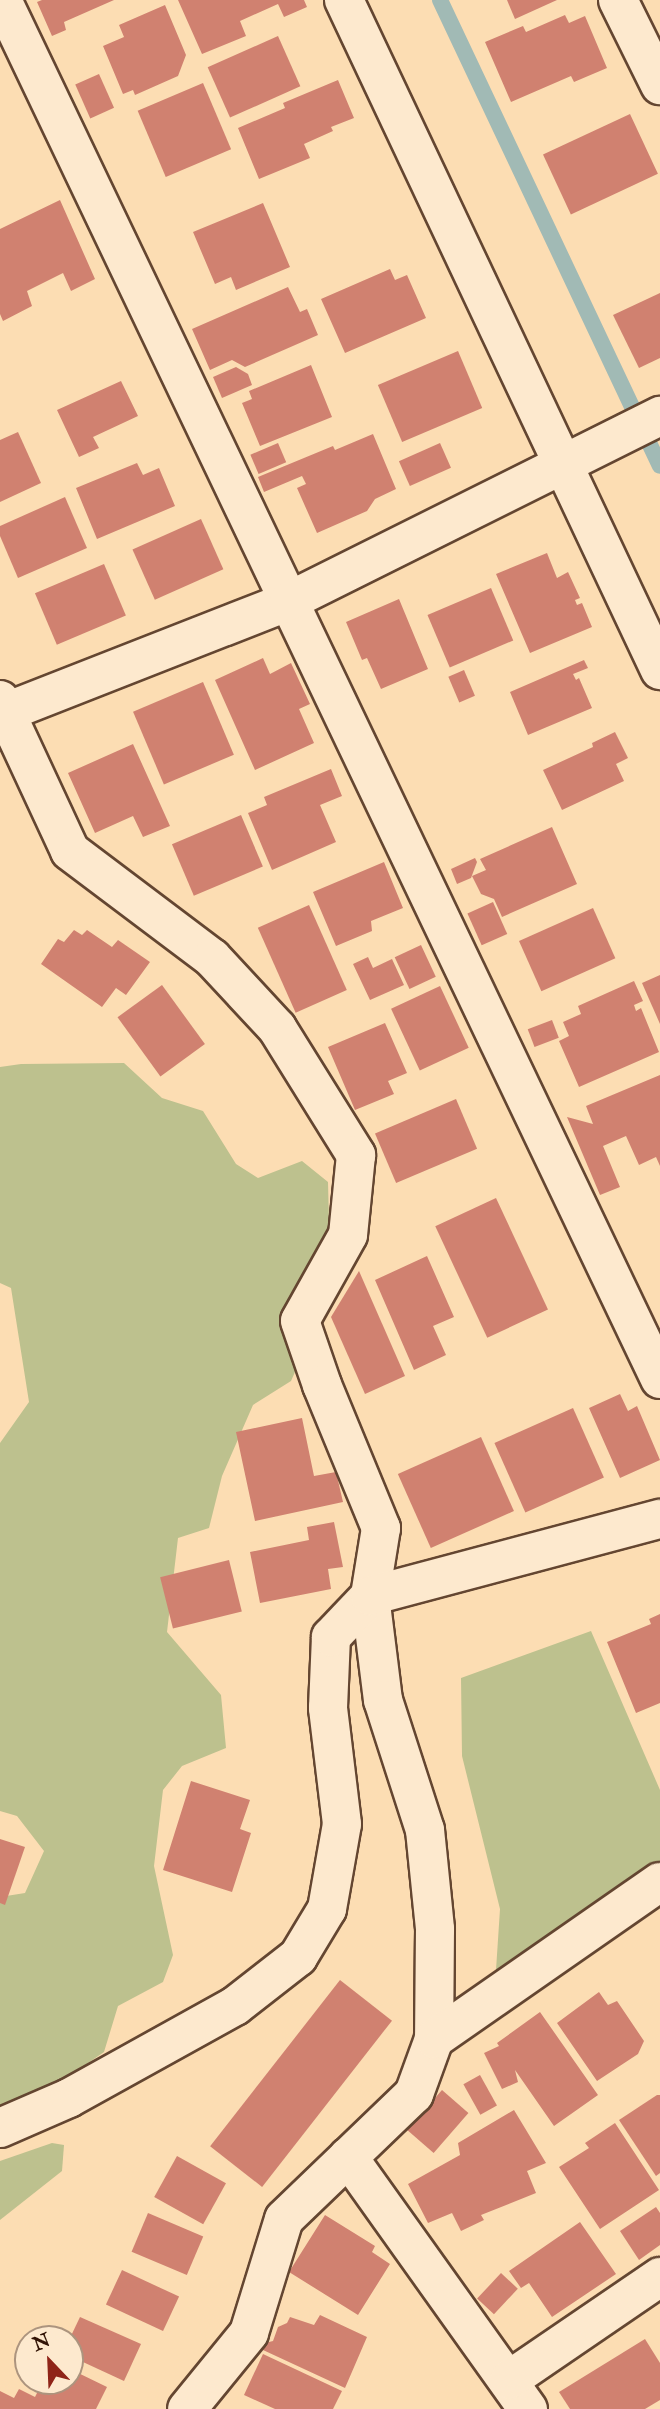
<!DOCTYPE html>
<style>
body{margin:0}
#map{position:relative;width:660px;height:2409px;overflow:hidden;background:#fcddb3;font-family:"IM FELL Double Pica",serif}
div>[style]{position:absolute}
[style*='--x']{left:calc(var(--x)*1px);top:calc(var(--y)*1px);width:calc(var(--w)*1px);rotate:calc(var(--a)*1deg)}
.green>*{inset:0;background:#bdc18e}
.stream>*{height:16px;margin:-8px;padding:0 8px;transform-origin:8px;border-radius:8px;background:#a1bab5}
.building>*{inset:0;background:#d08170;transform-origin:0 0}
.roads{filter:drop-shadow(2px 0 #644631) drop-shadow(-2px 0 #644631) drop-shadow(0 2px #644631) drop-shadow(0 -2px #644631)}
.minor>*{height:38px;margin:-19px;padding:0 19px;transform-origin:19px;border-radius:19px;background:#fde9ce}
span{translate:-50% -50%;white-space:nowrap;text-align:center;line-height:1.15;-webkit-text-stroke:5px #fde9ce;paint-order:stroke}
.north{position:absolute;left:14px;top:2325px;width:70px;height:70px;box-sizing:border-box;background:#fde9ce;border:2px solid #ac947e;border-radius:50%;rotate:337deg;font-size:19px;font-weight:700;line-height:28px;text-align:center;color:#321406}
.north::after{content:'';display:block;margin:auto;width:24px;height:32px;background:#8f2418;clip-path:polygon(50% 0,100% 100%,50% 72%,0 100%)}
</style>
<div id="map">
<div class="green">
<div style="clip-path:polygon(124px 1063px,162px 1098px,203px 1111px,236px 1164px,258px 1178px,302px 1161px,328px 1182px,329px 1221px,317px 1322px,291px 1381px,253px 1405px,222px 1476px,209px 1528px,178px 1538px,167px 1632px,221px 1695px,226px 1748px,182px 1766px,163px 1790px,154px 1866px,173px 1955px,163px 1982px,118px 2006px,104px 2052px,78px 2070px,0 2110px,0 1897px,25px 1893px,44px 1851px,17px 1816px,0 1811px,0 1443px,29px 1402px,11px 1288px,0 1283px,0 1067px,21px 1064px)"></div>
<div style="clip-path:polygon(591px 1631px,660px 1790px,660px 1872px,509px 1976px,496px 1970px,500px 1909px,462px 1756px,461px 1678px)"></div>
<div style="clip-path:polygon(52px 2143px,64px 2145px,62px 2171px,0 2220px,0 2161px)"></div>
</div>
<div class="stream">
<div style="--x:440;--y:0;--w:515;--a:64.73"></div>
</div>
<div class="building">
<div style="clip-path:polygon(42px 0,114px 0,64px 22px,66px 30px,52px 36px,37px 2px)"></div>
<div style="clip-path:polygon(178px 0,304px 0,307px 7px,284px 17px,278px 4px,240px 21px,246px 36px,202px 54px)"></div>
<div style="clip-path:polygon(507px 0,557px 0,515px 19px)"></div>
<div style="clip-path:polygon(165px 5px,186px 55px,178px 76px,135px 95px,133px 90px,123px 94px,103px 46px,124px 37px,119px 25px)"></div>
<div style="clip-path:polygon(565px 15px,569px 23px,585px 16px,607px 68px,574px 82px,571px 76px,511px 102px,485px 42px,523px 26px,526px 32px)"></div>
<div style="left:278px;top:36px;width:55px;height:77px;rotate:66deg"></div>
<div style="left:99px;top:74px;width:37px;height:26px;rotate:66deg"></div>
<div style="clip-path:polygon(338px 80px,354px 118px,331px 127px,333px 131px,304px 144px,310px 158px,259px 179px,238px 128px,285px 108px,283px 103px)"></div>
<div style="left:203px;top:83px;width:72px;height:71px;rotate:67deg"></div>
<div style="left:630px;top:114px;width:66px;height:96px;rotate:65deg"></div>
<div style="clip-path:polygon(60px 200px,95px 279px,71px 291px,63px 273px,27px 291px,32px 306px,3px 321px,0 314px,0 229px)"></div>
<div style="clip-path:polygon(263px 203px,290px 267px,236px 290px,231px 277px,215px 284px,193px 232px)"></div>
<div style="clip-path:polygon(390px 269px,395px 280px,407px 275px,426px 318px,345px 353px,321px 299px)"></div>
<div style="clip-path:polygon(288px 287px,300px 312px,307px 309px,318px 335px,245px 367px,232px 360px,210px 370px,192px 329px)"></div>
<div style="clip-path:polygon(660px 293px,660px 358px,639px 368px,613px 315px)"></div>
<div style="left:458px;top:351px;width:62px;height:87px;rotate:67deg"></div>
<div style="clip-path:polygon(311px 365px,332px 417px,260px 446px,242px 403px,252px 399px,249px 391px)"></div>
<div style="clip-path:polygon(236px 367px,248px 374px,252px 385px,222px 398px,213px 377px)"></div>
<div style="clip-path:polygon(121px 381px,138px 416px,93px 437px,99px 448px,79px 457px,57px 410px)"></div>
<div style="clip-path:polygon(18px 432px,41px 483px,0 502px,0 440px)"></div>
<div style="clip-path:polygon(373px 434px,396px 489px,375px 499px,367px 511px,317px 533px,297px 488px,306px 484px,302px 476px,264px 492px,258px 477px,333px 446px,335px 450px)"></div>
<div style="left:278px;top:443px;width:21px;height:30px;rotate:67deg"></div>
<div style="left:440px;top:443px;width:27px;height:45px;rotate:66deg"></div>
<div style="clip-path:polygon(137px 463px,143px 475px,159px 468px,175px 506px,97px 539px,76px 488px)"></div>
<div style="clip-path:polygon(65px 497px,87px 548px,18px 578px,0 536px,0 526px)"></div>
<div style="left:201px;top:519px;width:55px;height:75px;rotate:66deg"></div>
<div style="clip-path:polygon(547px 553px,557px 578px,568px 572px,580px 598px,575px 600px,577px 605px,582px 603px,592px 627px,530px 653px,496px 574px)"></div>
<div style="left:104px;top:564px;width:56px;height:75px;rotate:67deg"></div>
<div style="left:491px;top:588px;width:57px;height:69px;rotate:67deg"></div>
<div style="clip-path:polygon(399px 599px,428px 669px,381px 689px,367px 658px,362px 660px,346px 622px)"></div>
<div style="clip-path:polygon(263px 658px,270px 674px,291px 663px,310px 704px,299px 709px,314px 743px,255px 770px,215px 680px)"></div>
<div style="clip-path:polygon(584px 660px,588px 668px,573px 674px,576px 680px,579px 678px,592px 708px,528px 735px,510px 692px)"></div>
<div style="left:464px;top:670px;width:28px;height:17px;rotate:67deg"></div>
<div style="left:203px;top:682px;width:79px;height:76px;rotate:67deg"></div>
<div style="clip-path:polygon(615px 732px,628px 758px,616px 764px,624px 781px,562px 810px,543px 770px,593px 747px,592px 743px)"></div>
<div style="clip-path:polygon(133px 744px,170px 826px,143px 837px,133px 816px,95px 833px,68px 773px)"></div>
<div style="clip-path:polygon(331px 769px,342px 796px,320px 805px,336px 842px,272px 870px,248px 813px,267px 805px,264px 797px)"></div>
<div style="left:241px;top:815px;width:56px;height:75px;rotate:67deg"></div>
<div style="clip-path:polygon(552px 827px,577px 884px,502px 917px,494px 899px,481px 894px,472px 876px,486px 870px,480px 859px)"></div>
<div style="clip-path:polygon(475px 858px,477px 862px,471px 878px,457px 884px,451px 869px)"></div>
<div style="clip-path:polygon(384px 862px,403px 908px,371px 921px,372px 931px,336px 946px,313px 892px)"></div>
<div style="left:493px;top:902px;width:35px;height:28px;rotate:66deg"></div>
<div style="left:309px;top:905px;width:93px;height:56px;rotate:66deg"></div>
<div style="left:593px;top:908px;width:55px;height:81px;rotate:66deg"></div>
<div style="clip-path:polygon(74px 930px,82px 935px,87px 930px,112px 947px,118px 940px,150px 962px,126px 995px,116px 988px,102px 1007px,41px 964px,58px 939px,64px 942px)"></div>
<div style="left:421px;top:945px;width:35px;height:29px;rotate:65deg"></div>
<div style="clip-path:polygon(368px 957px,373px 968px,392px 959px,404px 985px,370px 1000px,353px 964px)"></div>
<div style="clip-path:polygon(660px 975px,660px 1024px,642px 983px)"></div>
<div style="clip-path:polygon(634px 981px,643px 1001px,634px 1005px,636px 1011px,641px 1008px,659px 1052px,579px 1087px,559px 1041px,569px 1036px,563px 1022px,581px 1014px,578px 1006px)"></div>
<div style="left:162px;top:985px;width:73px;height:55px;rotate:54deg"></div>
<div style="left:440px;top:986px;width:68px;height:54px;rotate:65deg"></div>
<div style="left:552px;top:1020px;width:19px;height:26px;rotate:69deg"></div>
<div style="clip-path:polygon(385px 1023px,407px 1073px,388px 1081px,394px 1094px,355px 1110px,328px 1047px)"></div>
<div style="clip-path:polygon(660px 1075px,660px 1166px,656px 1157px,639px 1165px,626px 1136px,603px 1146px,620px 1187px,600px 1195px,567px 1117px,593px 1124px,586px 1106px)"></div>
<div style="left:456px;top:1099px;width:54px;height:88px;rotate:67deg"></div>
<div style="left:496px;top:1198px;width:123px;height:67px;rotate:65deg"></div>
<div style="clip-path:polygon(427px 1256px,454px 1317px,433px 1326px,446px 1355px,414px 1370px,375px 1280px)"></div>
<div style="clip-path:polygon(359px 1271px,405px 1376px,365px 1394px,331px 1317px)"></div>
<div style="clip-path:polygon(620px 1394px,628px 1411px,637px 1406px,660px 1460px,620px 1478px,589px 1408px)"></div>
<div style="left:573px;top:1408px;width:76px;height:86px;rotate:66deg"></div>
<div style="clip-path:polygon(302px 1418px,314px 1476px,336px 1472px,343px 1502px,255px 1521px,236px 1432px)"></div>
<div style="left:481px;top:1437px;width:81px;height:91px;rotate:66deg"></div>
<div style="clip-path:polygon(334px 1522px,343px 1567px,328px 1569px,331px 1589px,260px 1603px,250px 1552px,309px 1540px,307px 1527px)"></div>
<div style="left:229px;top:1560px;width:53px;height:71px;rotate:76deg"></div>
<div style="clip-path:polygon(660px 1614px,660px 1703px,636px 1713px,607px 1642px,651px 1624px,649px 1619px)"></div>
<div style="clip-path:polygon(191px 1781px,250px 1800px,240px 1829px,251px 1833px,232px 1892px,163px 1870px)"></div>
<div style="clip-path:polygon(0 1839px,25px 1847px,5px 1905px,0 1903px)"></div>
<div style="left:340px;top:1980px;width:66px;height:211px;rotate:38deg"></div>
<div style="clip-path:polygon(599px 1992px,608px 2005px,617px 2001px,644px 2041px,638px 2054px,597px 2081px,557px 2023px)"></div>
<div style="clip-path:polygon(540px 2012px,598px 2095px,554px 2126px,515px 2070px,518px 2082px,502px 2089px,484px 2053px,499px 2046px,497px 2043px)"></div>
<div style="left:480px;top:2075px;width:35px;height:19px;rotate:61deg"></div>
<div style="left:442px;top:2090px;width:35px;height:53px;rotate:41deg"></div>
<div style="clip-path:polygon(657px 2095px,660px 2095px,660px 2173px,656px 2176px,619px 2120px)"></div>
<div style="clip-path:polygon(514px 2110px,546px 2163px,527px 2171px,536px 2193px,481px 2215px,484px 2220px,461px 2231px,452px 2213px,428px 2223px,408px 2184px,460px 2155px,458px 2143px)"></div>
<div style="clip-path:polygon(615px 2123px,659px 2190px,600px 2229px,559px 2167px,589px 2148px,585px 2143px)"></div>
<div style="left:177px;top:2156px;width:56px;height:47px;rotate:29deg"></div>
<div style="clip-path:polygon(656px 2207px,660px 2213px,660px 2245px,639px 2260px,620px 2231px)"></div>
<div style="left:148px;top:2213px;width:60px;height:42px;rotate:23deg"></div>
<div style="clip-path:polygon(325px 2215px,375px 2246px,372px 2252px,390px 2264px,358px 2315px,289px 2272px)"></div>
<div style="clip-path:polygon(580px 2222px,616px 2274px,552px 2317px,529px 2283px,521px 2288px,509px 2271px)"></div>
<div style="left:122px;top:2270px;width:63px;height:38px;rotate:25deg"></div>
<div style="left:501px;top:2273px;width:23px;height:35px;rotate:43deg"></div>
<div style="clip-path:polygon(320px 2315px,367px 2337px,345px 2388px,263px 2350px,265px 2343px,273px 2341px,278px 2327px,287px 2323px,290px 2317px,314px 2325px)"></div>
<div style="clip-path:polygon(80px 2317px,141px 2344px,124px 2381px,70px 2356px,70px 2338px)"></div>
<div style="clip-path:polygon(645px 2339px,660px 2363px,660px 2400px,645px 2409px,570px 2409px,559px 2392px)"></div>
<div style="clip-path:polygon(263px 2354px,342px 2391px,333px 2409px,275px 2409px,244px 2395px)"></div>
<div style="clip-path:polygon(70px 2369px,107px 2387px,96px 2409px,0 2409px,0 2391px,14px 2398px,19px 2389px,35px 2397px,43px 2381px,70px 2381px)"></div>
</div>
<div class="roads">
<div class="minor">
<div style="--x:2;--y:0;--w:1528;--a:64.49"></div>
<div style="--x:344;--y:0;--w:741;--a:64.75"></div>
<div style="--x:618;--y:0;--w:95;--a:63.7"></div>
<div style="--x:0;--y:700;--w:166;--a:65.1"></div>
<div style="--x:70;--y:851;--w:178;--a:37"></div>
<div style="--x:212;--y:958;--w:96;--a:47.1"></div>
<div style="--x:277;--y:1028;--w:150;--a:58.1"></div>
<div style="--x:356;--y:1155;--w:80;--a:95.7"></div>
<div style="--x:348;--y:1235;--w:98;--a:119.2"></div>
<div style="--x:300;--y:1321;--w:68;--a:71"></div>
<div style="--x:322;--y:1385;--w:155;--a:67.6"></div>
<div style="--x:381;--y:1528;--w:69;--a:99.2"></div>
<div style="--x:370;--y:1596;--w:105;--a:82.9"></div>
<div style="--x:383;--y:1700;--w:137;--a:72.1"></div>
<div style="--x:425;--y:1830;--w:100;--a:84.2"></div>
<div style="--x:435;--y:1929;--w:110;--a:90.5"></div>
<div style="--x:434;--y:2039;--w:59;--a:110"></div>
<div style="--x:414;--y:2094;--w:180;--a:136.1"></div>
<div style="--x:284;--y:2219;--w:119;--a:107.1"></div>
<div style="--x:249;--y:2333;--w:98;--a:129.2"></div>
<div style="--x:6;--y:712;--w:304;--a:-21.4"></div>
<div style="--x:289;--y:601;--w:415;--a:-26.5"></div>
<div style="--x:434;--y:2039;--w:275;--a:-34.8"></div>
<div style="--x:0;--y:2128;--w:75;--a:-23.5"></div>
<div style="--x:69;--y:2098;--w:190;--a:-29"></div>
<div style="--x:235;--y:2006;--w:80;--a:-37.9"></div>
<div style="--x:298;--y:1957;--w:56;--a:-58.9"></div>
<div style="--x:327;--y:1909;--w:86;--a:-80"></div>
<div style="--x:342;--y:1824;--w:117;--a:-96.9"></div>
<div style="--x:328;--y:1708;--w:71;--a:-87.6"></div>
<div style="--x:331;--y:1637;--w:57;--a:-46.4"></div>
<div style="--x:370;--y:1596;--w:300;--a:-14.9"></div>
<div style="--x:348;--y:2157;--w:310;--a:54.5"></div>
<div style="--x:509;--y:2380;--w:183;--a:-34.3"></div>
</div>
</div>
<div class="north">N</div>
</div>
